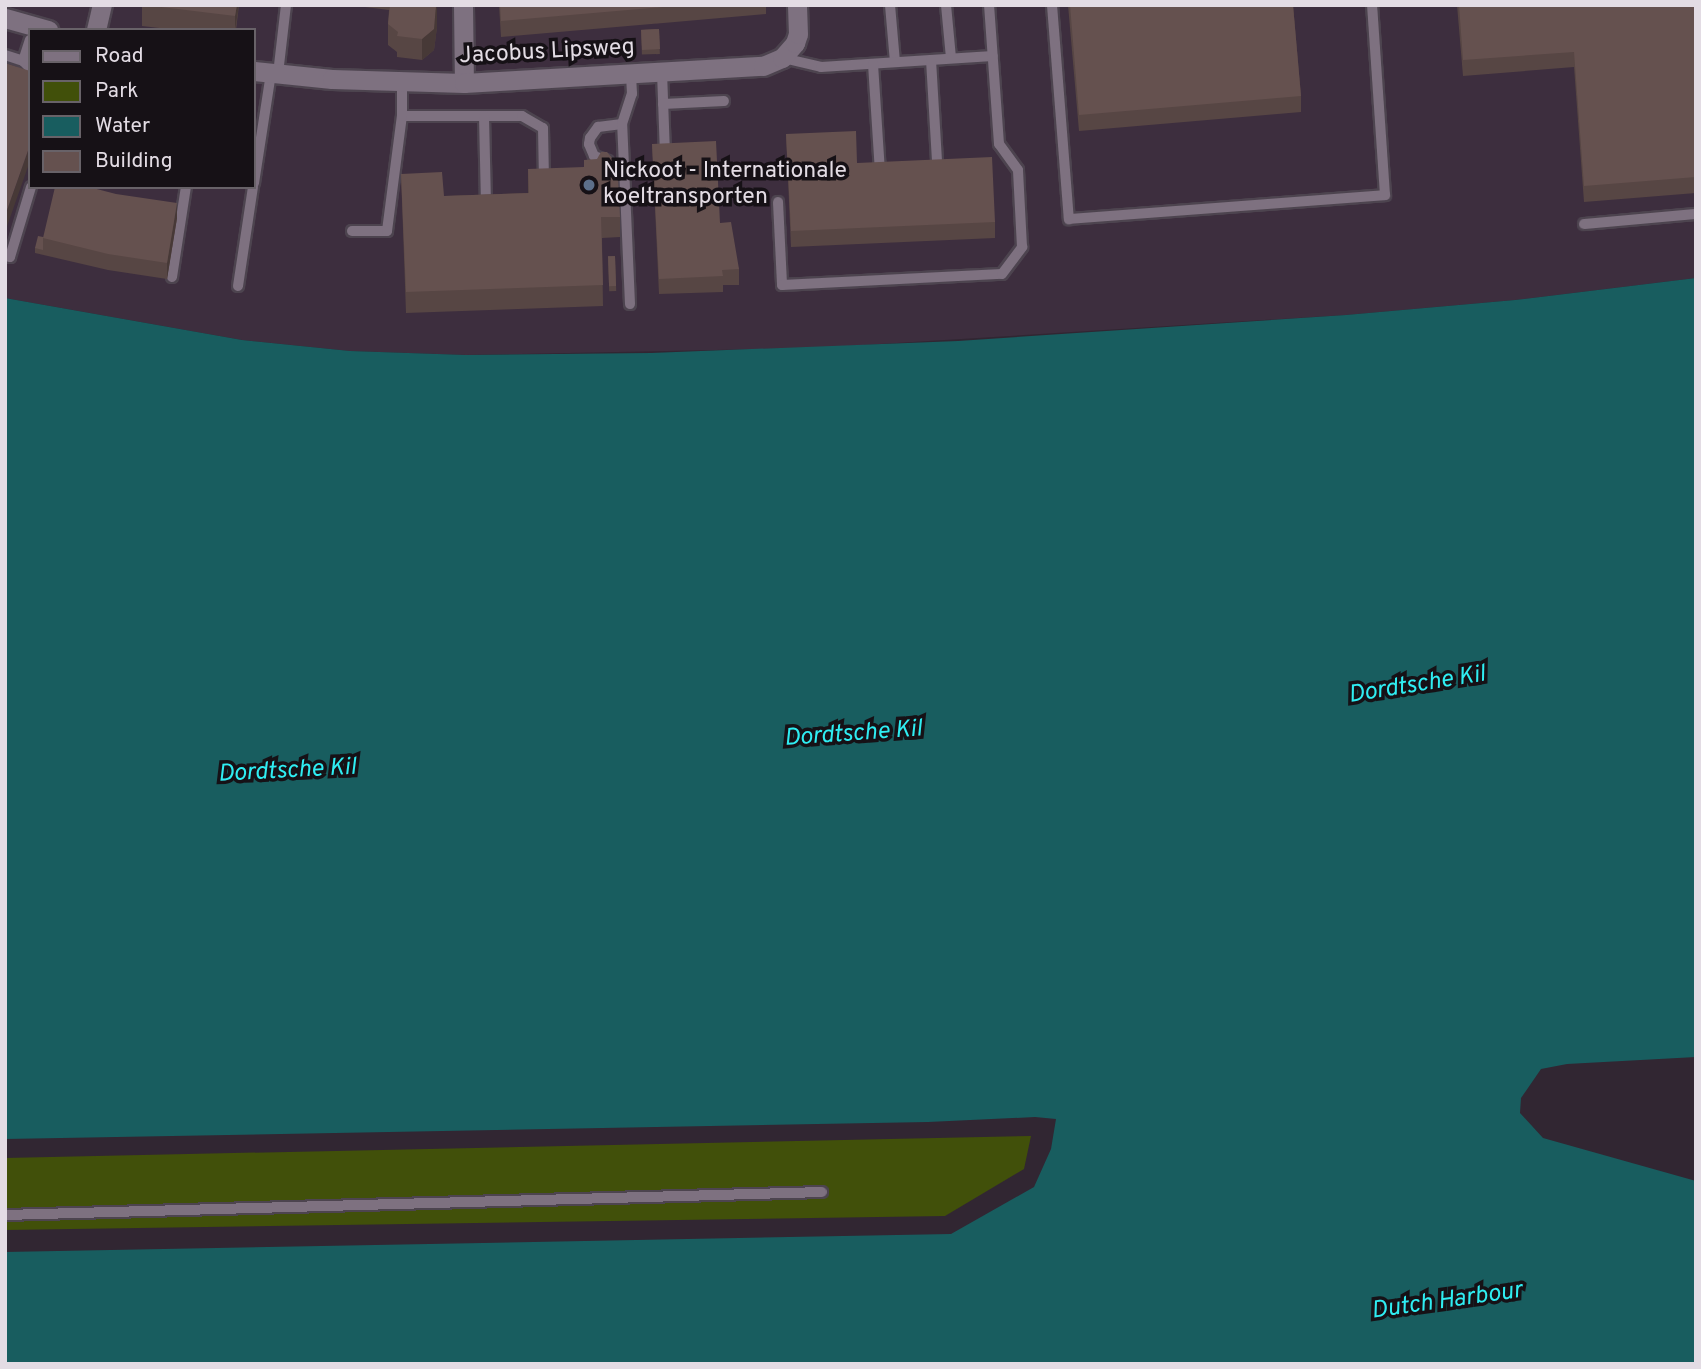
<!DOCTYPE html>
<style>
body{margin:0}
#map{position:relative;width:1701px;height:1369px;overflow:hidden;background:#312632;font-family:Overpass,sans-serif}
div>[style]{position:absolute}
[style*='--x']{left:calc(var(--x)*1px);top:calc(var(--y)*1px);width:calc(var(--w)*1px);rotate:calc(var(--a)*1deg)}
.built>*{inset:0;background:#3d2e3e}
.green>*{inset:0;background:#41500a}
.water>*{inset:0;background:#185d5f}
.roads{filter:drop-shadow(2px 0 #4d444f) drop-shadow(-2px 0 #4d444f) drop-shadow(0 2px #4d444f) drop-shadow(0 -2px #4d444f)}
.lane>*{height:10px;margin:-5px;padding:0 5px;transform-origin:5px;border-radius:5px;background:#7e7180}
.street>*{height:19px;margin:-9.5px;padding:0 9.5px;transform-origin:9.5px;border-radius:9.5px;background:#7e7180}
.wall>*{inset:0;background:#574644;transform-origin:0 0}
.shaded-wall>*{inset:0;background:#473937}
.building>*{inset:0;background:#65514f;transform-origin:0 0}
.dots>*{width:19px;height:19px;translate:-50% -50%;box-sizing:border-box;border:4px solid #161116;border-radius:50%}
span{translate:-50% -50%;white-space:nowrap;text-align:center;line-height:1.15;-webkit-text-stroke:7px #161116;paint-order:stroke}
.street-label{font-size:23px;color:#e3dce4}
.poi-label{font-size:23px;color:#e3dce4}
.left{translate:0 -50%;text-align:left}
.water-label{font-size:24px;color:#2fedf2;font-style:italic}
.frame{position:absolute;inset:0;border:7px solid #e3dce4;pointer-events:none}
.legend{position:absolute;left:28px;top:28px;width:228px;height:161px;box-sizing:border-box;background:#161116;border:2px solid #686268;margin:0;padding:9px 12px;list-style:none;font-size:21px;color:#e3dce4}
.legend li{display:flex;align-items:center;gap:14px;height:35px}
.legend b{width:35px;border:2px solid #686268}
</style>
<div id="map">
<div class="built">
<div style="clip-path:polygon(evenodd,5px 5px,1696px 5px,1696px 278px,1515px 300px,1346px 315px,815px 348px,466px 355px,350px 351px,242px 340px,5px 298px,5px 5px,30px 30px,254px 30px,254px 187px,30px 187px,30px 30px)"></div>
</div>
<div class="green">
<div style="clip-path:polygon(1031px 1136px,1024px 1169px,945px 1216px,5px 1230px,5px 1158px)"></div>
</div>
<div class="water">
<div style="clip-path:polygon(1696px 278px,1696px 1057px,1567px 1064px,1541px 1069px,1521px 1098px,1520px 1113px,1543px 1138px,1696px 1181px,1696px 1364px,5px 1364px,5px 1252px,951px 1234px,1034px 1187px,1051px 1149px,1056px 1119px,1035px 1117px,928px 1122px,5px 1139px,5px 298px,242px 340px,350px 351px,466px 355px,651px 353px,958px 341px,1346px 315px,1515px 300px)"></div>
</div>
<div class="roads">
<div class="lane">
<div style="--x:890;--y:5;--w:57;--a:85"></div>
<div style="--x:946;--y:5;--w:53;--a:84.6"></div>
<div style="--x:1052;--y:5;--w:215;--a:85.5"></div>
<div style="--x:1069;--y:219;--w:317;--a:-4.3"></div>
<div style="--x:1385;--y:195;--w:190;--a:-93.9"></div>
<div style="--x:5;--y:55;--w:19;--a:18"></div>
<div style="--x:23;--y:61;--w:10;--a:45"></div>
<div style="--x:783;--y:58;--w:39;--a:13"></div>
<div style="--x:821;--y:67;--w:172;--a:-3.7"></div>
<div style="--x:931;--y:60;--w:100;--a:86.6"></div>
<div style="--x:23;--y:61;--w:22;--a:-72"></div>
<div style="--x:873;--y:64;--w:108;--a:86.3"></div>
<div style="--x:662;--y:72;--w:83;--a:87.9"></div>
<div style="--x:278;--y:74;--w:69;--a:-83.4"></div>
<div style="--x:663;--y:104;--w:61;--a:-2.8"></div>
<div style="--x:402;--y:116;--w:120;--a:0"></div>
<div style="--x:522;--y:116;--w:24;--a:30"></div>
<div style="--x:543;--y:128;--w:52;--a:88.9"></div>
<div style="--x:484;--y:116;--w:89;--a:88.7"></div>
<div style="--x:608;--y:161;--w:15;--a:-160"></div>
<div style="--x:594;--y:156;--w:13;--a:-113"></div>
<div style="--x:589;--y:144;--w:6;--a:-81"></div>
<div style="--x:590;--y:138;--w:14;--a:-54"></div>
<div style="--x:598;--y:127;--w:24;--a:-7"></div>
<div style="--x:254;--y:183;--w:111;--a:-81.2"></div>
<div style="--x:778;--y:202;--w:83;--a:87.2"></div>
<div style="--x:782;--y:285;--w:220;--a:-2.9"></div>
<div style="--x:1002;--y:274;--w:34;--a:-53"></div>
<div style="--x:1022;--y:247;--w:77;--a:-93"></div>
<div style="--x:1018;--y:170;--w:32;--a:-126"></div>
<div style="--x:999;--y:144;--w:139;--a:-94.1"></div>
<div style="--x:1584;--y:224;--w:112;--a:-5.1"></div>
<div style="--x:352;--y:231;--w:35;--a:0"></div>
<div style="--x:387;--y:231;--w:116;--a:-82.6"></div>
<div style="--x:402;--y:116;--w:35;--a:-90"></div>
<div style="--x:5;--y:256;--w:5;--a:11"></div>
<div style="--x:10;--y:257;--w:73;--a:-73.3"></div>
<div style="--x:172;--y:277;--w:91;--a:-81.2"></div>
<div style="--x:238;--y:286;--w:100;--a:-81.4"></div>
<div style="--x:630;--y:304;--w:180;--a:-92.5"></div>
<div style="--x:622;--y:124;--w:32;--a:-72"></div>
<div style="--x:632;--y:94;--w:20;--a:-93"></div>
<div style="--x:5;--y:1215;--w:817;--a:-1.61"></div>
</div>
<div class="street">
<div style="--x:463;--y:5;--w:78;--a:89.3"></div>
<div style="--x:5;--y:18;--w:45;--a:15.6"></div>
<div style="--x:96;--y:30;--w:26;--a:-77"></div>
<div style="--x:254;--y:71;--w:78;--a:5.9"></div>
<div style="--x:332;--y:79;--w:132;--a:1.7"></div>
<div style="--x:464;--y:83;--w:299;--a:-3.3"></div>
<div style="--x:763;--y:66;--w:21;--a:-23"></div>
<div style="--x:782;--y:58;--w:20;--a:-49"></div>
<div style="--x:795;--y:43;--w:9;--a:-72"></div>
<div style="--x:798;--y:34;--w:29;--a:-92"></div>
</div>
</div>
<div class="wall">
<div style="clip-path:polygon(142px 5px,239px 5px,236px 30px,176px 30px,142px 26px)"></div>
<div style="clip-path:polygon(349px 5px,436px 5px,437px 27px,434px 50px,422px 60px,397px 57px,397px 52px,388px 45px,388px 24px,389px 10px)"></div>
<div style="clip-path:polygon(499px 5px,766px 5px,766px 14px,501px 37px)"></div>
<div style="clip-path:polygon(1068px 5px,1293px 5px,1301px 96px,1301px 112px,1079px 131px)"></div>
<div style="clip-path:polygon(1457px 5px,1696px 5px,1696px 193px,1584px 202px,1574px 67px,1463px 76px)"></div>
<div style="left:659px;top:29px;width:25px;height:18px;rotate:88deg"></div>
<div style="clip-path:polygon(786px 134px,857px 163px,995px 222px,995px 238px,791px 247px)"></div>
<div style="clip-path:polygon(652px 144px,720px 223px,739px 269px,739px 285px,723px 285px,723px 292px,659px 294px)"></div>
<div style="clip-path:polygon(528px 169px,620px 217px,620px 237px,602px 238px,603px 306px,406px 313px,401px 174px,444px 196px,528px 193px)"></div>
<div style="clip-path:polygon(177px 218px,167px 279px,108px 270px,35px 253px,35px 248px,43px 237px)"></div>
<div style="left:615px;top:256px;width:35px;height:7px;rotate:88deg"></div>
</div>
<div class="shaded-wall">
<div style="clip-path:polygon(237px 5px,239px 5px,235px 30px,235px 16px)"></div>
<div style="clip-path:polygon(437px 6px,437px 27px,434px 50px,422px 60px,422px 39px)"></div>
<div style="clip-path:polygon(30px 145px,30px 161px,5px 232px,5px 216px)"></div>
<div style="clip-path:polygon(177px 203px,177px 218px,167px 279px,167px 263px)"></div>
</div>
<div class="building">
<div style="clip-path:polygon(145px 5px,237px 5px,235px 16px)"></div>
<div style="clip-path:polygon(390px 5px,436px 5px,434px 29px,422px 39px,397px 36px,398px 32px,388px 24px)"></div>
<div style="clip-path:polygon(500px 5px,686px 5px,501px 21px)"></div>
<div style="clip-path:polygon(1070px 5px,1293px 5px,1301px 96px,1079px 115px)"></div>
<div style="clip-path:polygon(1459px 5px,1696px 5px,1696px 177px,1584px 186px,1574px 52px,1463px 60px)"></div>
<div style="left:659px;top:29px;width:20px;height:18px;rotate:87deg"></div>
<div style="clip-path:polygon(5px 63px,30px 71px,30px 145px,5px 216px)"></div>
<div style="clip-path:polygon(856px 131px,857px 163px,992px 157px,995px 222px,791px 231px,786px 134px)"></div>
<div style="clip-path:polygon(716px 141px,720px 223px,731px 222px,739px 269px,722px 270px,723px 276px,659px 279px,652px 144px)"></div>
<div style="clip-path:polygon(601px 152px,607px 152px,612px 158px,617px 158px,620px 217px,601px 217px,603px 285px,406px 292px,401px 174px,442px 172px,444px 196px,529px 193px,528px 169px,584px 167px,584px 160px,597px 159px)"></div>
<div style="clip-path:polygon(55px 187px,89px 187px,116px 194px,177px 203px,167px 263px,108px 254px,43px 238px)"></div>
<div style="clip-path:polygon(38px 236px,43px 237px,43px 250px,35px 248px)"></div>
<div style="left:615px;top:256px;width:30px;height:7px;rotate:88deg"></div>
</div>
<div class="dots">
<div style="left:589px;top:185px;background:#5c6f8a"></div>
</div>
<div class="street-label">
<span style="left:547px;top:53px;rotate:-3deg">Jacobus Lipsweg</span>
</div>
<div class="poi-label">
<span class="left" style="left:603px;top:185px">Nickoot - Internationale<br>koeltransporten</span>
</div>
<div class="water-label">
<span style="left:1417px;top:686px;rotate:-9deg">Dordtsche Kil</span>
<span style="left:853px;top:735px;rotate:-4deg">Dordtsche Kil</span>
<span style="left:287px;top:772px;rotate:-3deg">Dordtsche Kil</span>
<span style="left:1447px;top:1302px;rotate:-8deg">Dutch Harbour</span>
</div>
<div class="frame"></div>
<ul class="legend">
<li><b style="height:9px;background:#7e7180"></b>Road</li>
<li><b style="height:19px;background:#41500a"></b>Park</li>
<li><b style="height:19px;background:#185d5f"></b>Water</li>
<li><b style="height:19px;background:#65514f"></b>Building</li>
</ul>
</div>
